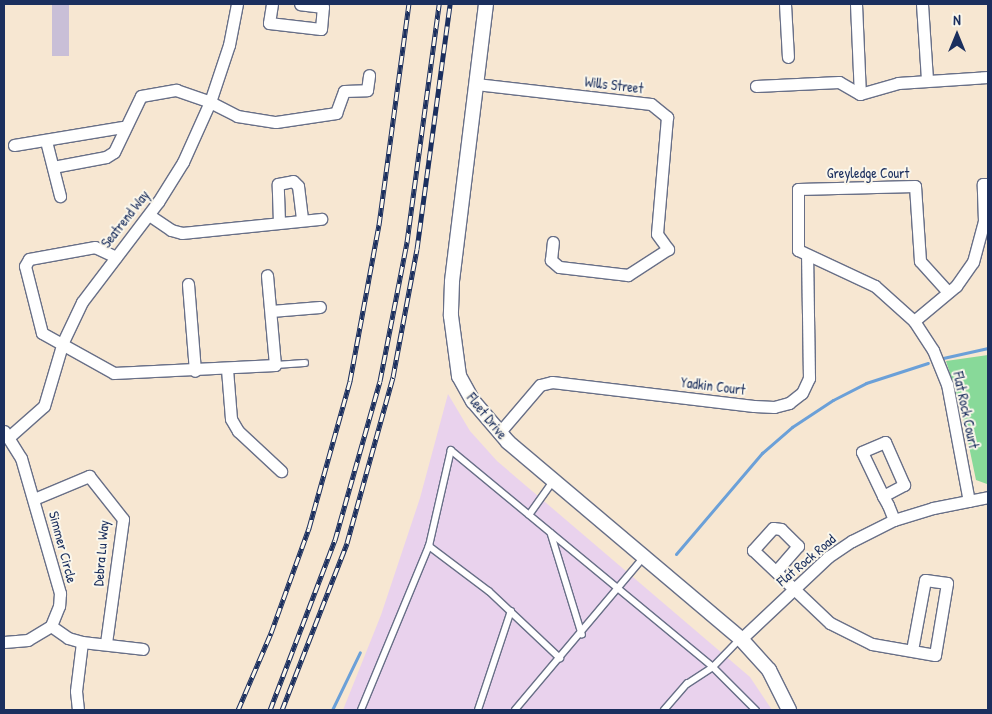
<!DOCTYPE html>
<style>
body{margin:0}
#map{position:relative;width:992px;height:714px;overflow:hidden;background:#f7e7d2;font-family:"Patrick Hand",sans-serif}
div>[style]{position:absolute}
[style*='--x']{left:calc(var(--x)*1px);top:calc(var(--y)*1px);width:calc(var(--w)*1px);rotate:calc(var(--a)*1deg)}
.built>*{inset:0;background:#e9d2ed}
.industrial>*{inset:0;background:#c9bfd7;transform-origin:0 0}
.green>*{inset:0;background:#88d999}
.stream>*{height:3px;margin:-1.5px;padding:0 1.5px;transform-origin:1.5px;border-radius:1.5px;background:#6ba0d8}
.roads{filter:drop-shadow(1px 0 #686f87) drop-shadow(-1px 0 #686f87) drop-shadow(0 1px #686f87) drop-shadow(0 -1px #686f87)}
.service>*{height:5.5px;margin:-2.75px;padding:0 2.75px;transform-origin:2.75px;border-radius:2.75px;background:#fff}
.minor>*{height:11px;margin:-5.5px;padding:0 5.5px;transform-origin:5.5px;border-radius:5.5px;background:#fff}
.tertiary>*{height:14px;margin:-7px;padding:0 7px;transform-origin:7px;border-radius:7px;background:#fff}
.rail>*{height:5px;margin-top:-2.5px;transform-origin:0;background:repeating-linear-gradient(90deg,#fbf7ec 0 9px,#1b2f5e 0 18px);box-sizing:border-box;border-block:1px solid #1b2f5e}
span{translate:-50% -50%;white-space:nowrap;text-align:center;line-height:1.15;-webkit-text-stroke:4px #fbf7ec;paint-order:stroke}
.street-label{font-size:14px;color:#1b2f5e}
.frame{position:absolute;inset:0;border:5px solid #1b2f5e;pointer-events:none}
.north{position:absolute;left:932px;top:10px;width:50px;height:50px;-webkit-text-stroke:4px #fbf7ec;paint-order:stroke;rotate:0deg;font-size:14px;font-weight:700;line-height:20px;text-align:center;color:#1b2f5e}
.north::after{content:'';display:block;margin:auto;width:18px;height:22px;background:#1b2f5e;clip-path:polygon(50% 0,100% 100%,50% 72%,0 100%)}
</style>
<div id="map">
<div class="built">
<div style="clip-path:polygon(448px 394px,470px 431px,497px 461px,750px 677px,772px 710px,343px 710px,381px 615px,420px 498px)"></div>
</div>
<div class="industrial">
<div style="left:52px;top:4px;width:17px;height:52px"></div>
</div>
<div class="green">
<div style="clip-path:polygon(988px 355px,988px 484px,987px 484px,976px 480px,961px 408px,946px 361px)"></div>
</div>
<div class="stream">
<div style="--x:943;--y:358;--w:46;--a:-12.5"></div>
<div style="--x:676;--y:554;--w:133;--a:-49.6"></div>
<div style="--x:762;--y:453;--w:40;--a:-41"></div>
<div style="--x:792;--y:427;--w:49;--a:-33.4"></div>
<div style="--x:833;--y:400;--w:37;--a:-27"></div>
<div style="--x:866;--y:383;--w:65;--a:-17.9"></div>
<div style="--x:332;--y:710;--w:64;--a:-64.2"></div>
</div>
<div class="roads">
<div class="service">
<div style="--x:275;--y:365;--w:30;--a:-4"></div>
<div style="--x:529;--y:515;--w:43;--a:-54.5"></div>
<div style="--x:551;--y:533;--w:106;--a:72.9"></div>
<div style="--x:429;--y:546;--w:75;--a:36.9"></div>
<div style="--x:489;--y:591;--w:98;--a:43.3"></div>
<div style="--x:361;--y:710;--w:178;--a:-67.5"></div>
<div style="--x:429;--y:546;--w:98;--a:-77.1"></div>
<div style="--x:451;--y:450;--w:340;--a:39.6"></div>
<div style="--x:713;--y:667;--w:61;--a:45"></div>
<div style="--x:478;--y:710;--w:104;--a:-71.6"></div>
<div style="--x:515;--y:710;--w:199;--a:-49.9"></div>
<div style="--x:664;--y:710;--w:35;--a:-49"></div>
<div style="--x:687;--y:684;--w:31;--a:-33"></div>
<div style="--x:713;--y:667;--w:39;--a:-46"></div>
</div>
<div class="minor">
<div style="--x:272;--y:4;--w:19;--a:99"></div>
<div style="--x:269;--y:23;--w:52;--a:6.6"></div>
<div style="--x:321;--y:29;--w:22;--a:-85"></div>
<div style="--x:323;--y:7;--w:23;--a:-173"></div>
<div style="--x:785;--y:4;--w:53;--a:86.8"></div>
<div style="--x:856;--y:4;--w:90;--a:87.5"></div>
<div style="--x:922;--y:4;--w:76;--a:86.2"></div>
<div style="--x:476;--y:84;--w:176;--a:6.5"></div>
<div style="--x:651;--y:104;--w:21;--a:39"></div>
<div style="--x:667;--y:117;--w:117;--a:94.9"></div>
<div style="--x:657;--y:234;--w:19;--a:54"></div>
<div style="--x:668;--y:249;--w:48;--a:147"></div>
<div style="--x:628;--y:275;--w:69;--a:-173.4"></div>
<div style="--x:559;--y:267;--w:11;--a:-139"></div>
<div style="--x:551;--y:260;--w:18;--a:-84"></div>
<div style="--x:756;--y:86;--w:83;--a:-2.8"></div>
<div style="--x:839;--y:82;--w:24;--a:30"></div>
<div style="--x:860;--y:94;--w:40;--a:-16"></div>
<div style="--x:898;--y:83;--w:90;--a:-3.8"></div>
<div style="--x:46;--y:141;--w:57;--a:75.7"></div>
<div style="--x:14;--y:145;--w:110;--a:-9.4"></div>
<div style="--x:53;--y:167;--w:54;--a:-10.7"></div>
<div style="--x:106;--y:157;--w:9;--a:-32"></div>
<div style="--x:114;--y:152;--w:62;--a:-64.3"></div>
<div style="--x:141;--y:96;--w:36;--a:-10"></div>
<div style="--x:176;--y:90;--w:36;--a:19"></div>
<div style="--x:210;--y:102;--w:30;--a:27"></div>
<div style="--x:237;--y:116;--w:39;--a:9"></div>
<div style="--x:276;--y:122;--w:61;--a:-8.5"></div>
<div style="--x:336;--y:113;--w:23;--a:-70"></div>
<div style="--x:344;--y:91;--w:23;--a:-2"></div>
<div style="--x:367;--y:90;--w:15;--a:-82"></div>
<div style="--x:149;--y:215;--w:27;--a:34"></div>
<div style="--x:171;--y:230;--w:11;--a:15"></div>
<div style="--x:182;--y:233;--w:140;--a:-5.8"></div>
<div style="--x:279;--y:222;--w:38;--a:-92"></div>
<div style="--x:278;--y:184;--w:15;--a:-11"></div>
<div style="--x:293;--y:181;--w:7;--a:45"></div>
<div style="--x:298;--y:186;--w:34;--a:83"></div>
<div style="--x:116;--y:257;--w:23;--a:-155"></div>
<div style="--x:95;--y:247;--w:67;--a:169.7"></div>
<div style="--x:29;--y:259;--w:8;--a:120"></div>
<div style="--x:25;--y:266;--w:69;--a:75.8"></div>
<div style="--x:42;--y:333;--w:82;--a:29.1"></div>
<div style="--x:114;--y:373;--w:161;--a:-2.8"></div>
<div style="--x:275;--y:365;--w:90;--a:-95.1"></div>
<div style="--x:188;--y:284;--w:87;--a:85.4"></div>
<div style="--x:948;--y:292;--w:42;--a:-132.1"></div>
<div style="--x:920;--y:261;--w:75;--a:-93.8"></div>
<div style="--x:915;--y:186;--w:117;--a:178.5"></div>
<div style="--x:798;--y:189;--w:61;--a:90"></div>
<div style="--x:798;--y:250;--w:85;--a:25.1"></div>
<div style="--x:875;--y:286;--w:52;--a:41.9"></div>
<div style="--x:914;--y:321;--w:35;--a:57"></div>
<div style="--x:933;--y:350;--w:37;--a:68"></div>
<div style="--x:947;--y:384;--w:119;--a:79.4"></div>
<div style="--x:271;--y:311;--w:49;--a:-4.7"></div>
<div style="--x:914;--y:321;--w:55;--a:-39.8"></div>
<div style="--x:956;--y:286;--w:29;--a:-55"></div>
<div style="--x:973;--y:262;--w:42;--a:-75"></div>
<div style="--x:984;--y:221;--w:37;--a:-92"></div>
<div style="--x:983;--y:184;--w:5;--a:0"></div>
<div style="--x:227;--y:369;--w:50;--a:85.4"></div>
<div style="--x:231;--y:419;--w:14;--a:60"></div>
<div style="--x:238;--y:431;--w:59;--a:42.9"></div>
<div style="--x:4;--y:431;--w:32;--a:58"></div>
<div style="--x:21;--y:458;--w:141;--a:73.9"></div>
<div style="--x:60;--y:593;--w:13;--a:94"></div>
<div style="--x:59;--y:606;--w:22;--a:112"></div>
<div style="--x:51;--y:626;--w:27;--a:149"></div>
<div style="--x:28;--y:640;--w:24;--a:175"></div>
<div style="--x:499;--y:433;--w:63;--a:-49.5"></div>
<div style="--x:540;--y:385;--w:12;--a:-14"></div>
<div style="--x:552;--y:382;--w:203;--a:6.8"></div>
<div style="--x:754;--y:406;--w:20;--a:3"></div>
<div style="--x:774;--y:407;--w:16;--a:-15"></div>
<div style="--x:789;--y:403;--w:16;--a:-38"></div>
<div style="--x:802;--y:393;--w:17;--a:-65"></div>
<div style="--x:809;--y:378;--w:123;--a:-90.9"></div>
<div style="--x:10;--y:436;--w:45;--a:-41.4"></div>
<div style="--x:44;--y:406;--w:67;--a:-73.5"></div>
<div style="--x:63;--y:342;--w:44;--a:-64.6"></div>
<div style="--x:82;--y:302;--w:126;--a:-52.8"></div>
<div style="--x:158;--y:202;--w:47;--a:-58"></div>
<div style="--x:183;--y:162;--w:66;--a:-65.8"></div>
<div style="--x:210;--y:102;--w:60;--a:-71.6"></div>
<div style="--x:229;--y:45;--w:42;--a:-79"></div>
<div style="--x:883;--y:496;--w:24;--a:-28"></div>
<div style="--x:904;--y:485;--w:47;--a:-113.8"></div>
<div style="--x:885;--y:442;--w:25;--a:157"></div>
<div style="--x:862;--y:452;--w:49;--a:64.5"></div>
<div style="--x:883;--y:496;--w:10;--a:61"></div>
<div style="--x:888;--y:505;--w:16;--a:68"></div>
<div style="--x:34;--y:499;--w:60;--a:-22.7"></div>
<div style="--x:89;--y:476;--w:55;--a:51.7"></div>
<div style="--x:123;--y:519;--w:125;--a:97.8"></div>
<div style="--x:777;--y:570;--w:32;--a:-49"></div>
<div style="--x:798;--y:546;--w:24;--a:-135"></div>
<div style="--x:781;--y:529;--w:8;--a:-173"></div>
<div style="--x:773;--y:528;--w:30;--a:132"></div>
<div style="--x:753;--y:550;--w:106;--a:43.5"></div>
<div style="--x:830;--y:623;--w:47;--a:26.6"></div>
<div style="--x:872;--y:644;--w:64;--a:9.9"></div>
<div style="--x:935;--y:655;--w:73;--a:-80.5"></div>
<div style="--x:947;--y:583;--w:22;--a:-172"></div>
<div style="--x:925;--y:580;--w:71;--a:100.5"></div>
<div style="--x:51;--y:626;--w:21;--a:35"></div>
<div style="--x:68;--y:638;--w:15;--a:16"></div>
<div style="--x:82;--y:642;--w:61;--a:6.5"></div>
<div style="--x:741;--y:639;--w:120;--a:-43.3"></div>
<div style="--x:828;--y:557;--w:29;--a:-34"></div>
<div style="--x:852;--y:541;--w:47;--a:-26.6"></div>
<div style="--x:894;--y:520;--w:41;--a:-17.1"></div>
<div style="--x:933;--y:508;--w:56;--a:-11.3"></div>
<div style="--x:78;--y:710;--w:19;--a:-96"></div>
<div style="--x:76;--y:691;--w:49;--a:-83"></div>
</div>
<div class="tertiary">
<div style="--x:486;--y:4;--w:280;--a:97"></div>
<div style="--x:452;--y:282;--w:34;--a:92"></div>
<div style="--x:451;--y:316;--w:61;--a:82.4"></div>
<div style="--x:459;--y:376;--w:29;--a:61"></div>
<div style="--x:473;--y:401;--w:54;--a:49.5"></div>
<div style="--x:508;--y:442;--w:305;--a:40.2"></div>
<div style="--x:741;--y:639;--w:42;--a:47.9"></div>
<div style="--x:769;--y:670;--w:45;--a:63.4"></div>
</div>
</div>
<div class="rail">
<div style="--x:238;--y:710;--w:84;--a:-66.8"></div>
<div style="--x:271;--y:633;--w:112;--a:-70.1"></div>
<div style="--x:309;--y:528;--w:153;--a:-74.4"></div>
<div style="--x:350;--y:381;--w:159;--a:-79.5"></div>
<div style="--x:379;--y:225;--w:223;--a:-82.3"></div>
<div style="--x:270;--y:710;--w:182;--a:-69.1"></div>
<div style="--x:335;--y:540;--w:165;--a:-74.2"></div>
<div style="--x:380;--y:381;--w:142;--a:-79"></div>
<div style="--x:407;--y:242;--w:240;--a:-82.3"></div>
<div style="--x:282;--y:710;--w:179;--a:-68.7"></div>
<div style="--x:347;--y:543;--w:172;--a:-74.5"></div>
<div style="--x:393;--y:377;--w:130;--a:-79.4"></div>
<div style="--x:417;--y:249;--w:247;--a:-82.3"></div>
</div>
<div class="street-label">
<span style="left:614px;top:85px;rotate:7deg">Wills Street</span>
<span style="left:868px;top:173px">Greyledge Court</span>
<span style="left:125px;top:219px;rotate:-52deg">Seatrend Way</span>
<span style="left:713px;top:386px;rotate:7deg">Yadkin Court</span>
<span style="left:966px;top:410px;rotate:78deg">Flat Rock Court</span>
<span style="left:487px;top:416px;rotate:51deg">Fleet Drive</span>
<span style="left:63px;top:547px;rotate:75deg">Simmer Circle</span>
<span style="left:101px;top:553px;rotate:-85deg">Debra Lu Way</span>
<span style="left:806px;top:560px;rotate:-40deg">Flat Rock Road</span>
</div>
<div class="frame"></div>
<div class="north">N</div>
</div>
